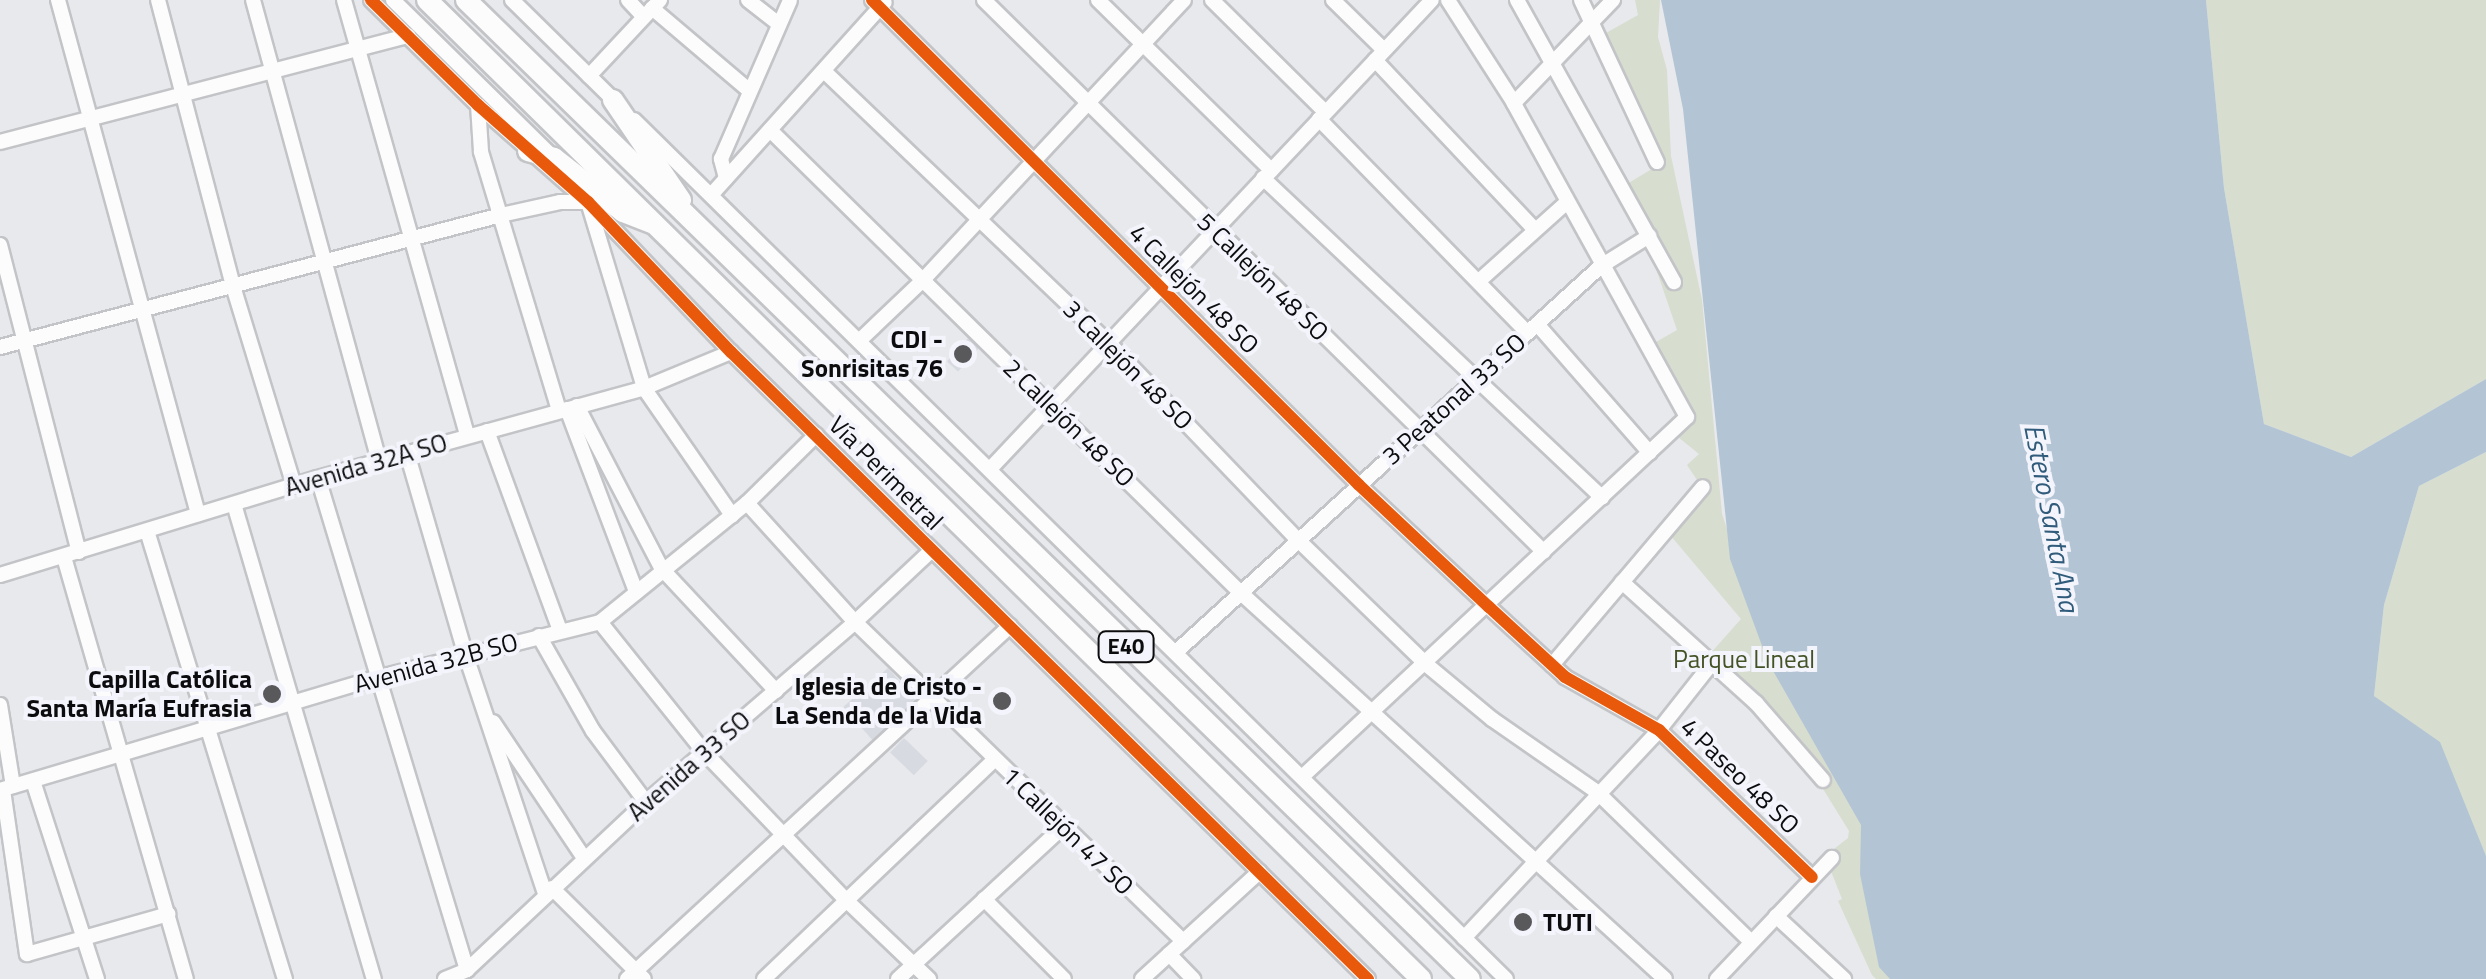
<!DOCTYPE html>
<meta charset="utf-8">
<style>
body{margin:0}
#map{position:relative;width:2486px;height:979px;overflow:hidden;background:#e8e9ec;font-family:"Titillium Web",sans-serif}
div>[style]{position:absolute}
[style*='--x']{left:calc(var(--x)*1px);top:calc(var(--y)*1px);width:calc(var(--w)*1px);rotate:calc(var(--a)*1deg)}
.built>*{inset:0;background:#d8dae2;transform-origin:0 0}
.green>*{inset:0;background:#d7ddcf}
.water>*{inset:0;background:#b3c5d5}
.roads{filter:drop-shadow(2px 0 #c3c4c7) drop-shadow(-2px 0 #c3c4c7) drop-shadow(0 2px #c3c4c7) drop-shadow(0 -2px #c3c4c7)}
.minor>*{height:14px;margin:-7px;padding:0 7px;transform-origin:7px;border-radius:7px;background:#fcfcfc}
.highway>*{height:20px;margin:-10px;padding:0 10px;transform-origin:10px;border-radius:10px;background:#fcfcfc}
.cycleway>*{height:12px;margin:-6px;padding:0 6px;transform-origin:6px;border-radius:6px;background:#e8590c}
.dots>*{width:28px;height:28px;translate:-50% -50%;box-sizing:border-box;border:5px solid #f4f5fc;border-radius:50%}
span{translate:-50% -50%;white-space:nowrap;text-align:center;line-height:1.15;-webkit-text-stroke:8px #f4f5fc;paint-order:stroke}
.shield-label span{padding:2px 8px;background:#f4f5fc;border:2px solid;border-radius:8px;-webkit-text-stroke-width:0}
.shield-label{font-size:22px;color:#0c0c0e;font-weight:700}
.street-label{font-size:25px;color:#0c0c0e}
.poi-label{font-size:25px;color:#0c0c0e;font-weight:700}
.right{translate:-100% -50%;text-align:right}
.left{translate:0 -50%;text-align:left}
.park-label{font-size:25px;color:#445325}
.water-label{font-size:28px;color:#305b7b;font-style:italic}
</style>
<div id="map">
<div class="built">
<div style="left:969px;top:337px;width:15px;height:33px;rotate:42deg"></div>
<div style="left:888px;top:668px;width:44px;height:59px;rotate:49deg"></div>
<div style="left:904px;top:738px;width:33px;height:20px;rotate:44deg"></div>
</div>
<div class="green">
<div style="clip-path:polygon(1635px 0,1660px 0,1658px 37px,1667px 70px,1671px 156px,1702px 300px,1722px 514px,1735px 553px,1864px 822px,1912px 979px,1876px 979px,1872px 975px,1838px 901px,1842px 899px,1825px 856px,1848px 838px,1849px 831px,1820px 784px,1709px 655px,1741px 619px,1665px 529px,1701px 486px,1687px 465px,1699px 454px,1678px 437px,1689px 418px,1649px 346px,1677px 330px,1627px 184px,1655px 167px,1606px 33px,1638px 15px)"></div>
<div style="clip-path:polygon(2206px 0,2486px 0,2486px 379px,2351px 457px,2264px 424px,2224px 188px)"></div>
<div style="clip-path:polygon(2486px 452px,2486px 856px,2374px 696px,2384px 605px,2419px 486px)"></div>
</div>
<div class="water">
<div style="clip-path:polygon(1661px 0,2206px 0,2224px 188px,2264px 424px,2351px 457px,2486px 379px,2486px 452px,2419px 486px,2384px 605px,2374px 696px,2440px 742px,2486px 856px,2486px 979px,1890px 979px,1879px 967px,1860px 874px,1861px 825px,1768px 662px,1730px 559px,1683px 109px)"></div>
</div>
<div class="roads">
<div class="minor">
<div style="--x:58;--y:0;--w:533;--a:74.76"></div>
<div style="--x:158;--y:0;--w:296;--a:75.3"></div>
<div style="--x:233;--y:286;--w:209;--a:73"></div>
<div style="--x:253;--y:0;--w:478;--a:74.7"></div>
<div style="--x:344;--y:0;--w:453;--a:74.2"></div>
<div style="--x:371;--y:0;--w:150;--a:44.5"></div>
<div style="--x:478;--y:105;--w:147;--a:41.4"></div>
<div style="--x:588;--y:202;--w:207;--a:46.4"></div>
<div style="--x:731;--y:352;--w:894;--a:44.55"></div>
<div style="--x:393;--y:0;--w:224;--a:44.5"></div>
<div style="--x:512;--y:0;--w:150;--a:44.5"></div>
<div style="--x:628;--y:0;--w:23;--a:47"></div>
<div style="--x:748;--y:0;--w:39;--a:38"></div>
<div style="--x:872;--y:0;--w:687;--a:44.88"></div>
<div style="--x:1359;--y:485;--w:178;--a:43.2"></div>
<div style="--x:1489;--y:607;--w:103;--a:42.6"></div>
<div style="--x:1565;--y:677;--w:108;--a:29.4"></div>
<div style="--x:1659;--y:730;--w:212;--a:43.9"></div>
<div style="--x:984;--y:0;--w:786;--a:44.59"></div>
<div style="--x:1098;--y:0;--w:243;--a:44.5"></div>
<div style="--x:1212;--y:0;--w:159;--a:44.7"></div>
<div style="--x:1333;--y:0;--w:71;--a:44.4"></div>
<div style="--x:1517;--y:0;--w:323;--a:60.9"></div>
<div style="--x:1581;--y:0;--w:179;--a:64.9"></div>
<div style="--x:652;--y:8;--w:128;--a:40.3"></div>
<div style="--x:1375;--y:60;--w:232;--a:46.7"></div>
<div style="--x:824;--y:71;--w:394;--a:43.7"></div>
<div style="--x:1109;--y:343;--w:273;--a:46.2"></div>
<div style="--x:1298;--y:540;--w:180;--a:44.1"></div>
<div style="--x:1427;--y:665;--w:85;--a:39.7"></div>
<div style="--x:1492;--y:719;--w:128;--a:34.8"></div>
<div style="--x:1597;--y:792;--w:215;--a:44.2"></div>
<div style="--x:589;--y:76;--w:104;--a:-46.9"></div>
<div style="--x:1514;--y:103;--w:143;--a:-46.1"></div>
<div style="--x:478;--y:105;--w:47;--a:86.3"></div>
<div style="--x:481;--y:152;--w:270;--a:73.2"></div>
<div style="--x:1319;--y:119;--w:298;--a:45.7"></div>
<div style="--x:634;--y:120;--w:1224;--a:44.57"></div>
<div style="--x:770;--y:130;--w:660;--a:44.51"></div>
<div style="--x:1241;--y:593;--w:573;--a:42.31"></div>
<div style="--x:0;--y:142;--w:422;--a:-14.6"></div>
<div style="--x:726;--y:178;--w:20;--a:-105"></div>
<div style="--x:721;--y:159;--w:173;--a:-66.5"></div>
<div style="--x:1263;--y:178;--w:466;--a:43.3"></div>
<div style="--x:712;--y:194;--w:258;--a:-48"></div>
<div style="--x:0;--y:245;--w:317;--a:75.6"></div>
<div style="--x:1479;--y:281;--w:117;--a:-41.9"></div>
<div style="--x:1537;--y:324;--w:171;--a:48.8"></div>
<div style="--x:859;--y:341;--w:87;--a:-43.6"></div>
<div style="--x:922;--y:281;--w:384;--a:-47"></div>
<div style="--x:0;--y:347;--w:518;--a:-14.76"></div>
<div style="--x:501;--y:215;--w:60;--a:-12.4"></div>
<div style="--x:560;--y:202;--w:28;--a:0"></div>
<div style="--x:588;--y:202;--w:194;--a:73.2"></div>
<div style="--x:644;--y:388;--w:155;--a:55.3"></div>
<div style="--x:577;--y:406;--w:184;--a:62.5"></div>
<div style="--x:662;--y:569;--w:167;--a:46.9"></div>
<div style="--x:567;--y:409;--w:196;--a:69.3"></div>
<div style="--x:487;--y:431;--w:213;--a:69.9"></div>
<div style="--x:407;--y:453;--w:208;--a:73.8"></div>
<div style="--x:465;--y:653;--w:254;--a:71.6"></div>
<div style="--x:990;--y:469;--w:644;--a:-46.7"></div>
<div style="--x:318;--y:478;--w:514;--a:73.15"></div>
<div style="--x:747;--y:503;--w:161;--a:47.8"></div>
<div style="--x:855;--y:622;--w:458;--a:44.2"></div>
<div style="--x:234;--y:504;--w:495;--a:73.6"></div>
<div style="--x:148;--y:534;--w:466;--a:72.9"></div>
<div style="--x:64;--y:557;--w:439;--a:73.9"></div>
<div style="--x:0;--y:575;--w:332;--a:-17"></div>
<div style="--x:318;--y:478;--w:338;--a:-15.4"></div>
<div style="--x:644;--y:388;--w:94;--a:-22.5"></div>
<div style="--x:1622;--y:582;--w:181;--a:42.1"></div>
<div style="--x:1756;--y:703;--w:102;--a:49"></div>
<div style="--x:600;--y:622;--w:166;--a:51.3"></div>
<div style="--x:704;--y:752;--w:205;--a:46.2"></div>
<div style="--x:846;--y:900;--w:115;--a:43.6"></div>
<div style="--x:539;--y:636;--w:109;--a:60.4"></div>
<div style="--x:593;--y:731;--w:89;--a:53.3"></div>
<div style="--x:1176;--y:652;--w:574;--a:-42.25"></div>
<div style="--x:1601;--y:266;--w:57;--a:-32"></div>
<div style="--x:1552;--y:665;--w:233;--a:-49.7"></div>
<div style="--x:0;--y:705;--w:82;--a:80.9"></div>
<div style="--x:493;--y:722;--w:164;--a:56.2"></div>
<div style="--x:1302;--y:777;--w:527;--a:-43.08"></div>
<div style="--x:1687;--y:417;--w:359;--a:-118.9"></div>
<div style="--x:1514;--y:103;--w:122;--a:-122.7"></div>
<div style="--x:33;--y:781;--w:208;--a:72.1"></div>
<div style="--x:0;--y:790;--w:396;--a:-16.6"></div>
<div style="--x:380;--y:677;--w:227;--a:-14"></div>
<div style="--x:600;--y:622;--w:189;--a:-39"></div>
<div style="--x:747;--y:503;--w:97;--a:-44.6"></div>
<div style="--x:3;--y:790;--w:166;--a:81.7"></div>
<div style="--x:27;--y:954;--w:147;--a:-15.8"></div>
<div style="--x:552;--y:888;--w:129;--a:44.7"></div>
<div style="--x:984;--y:899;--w:113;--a:45"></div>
<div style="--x:1776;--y:916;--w:93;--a:42.8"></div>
<div style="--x:1464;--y:938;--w:285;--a:-46.8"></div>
<div style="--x:1659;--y:730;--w:85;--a:-51.7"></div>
<div style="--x:1169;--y:954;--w:35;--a:46"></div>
<div style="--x:445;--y:979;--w:24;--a:-22"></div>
<div style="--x:467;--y:970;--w:245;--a:-43.2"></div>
<div style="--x:646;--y:802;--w:276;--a:-40.7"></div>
<div style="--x:855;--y:622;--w:105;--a:-43.1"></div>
<div style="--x:627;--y:979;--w:521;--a:-42.67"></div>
<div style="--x:764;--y:979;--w:318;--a:-43.6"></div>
<div style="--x:898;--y:979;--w:226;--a:-42.7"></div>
<div style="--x:1142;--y:979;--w:159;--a:-42.4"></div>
<div style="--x:1717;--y:979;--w:167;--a:-46.5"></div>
</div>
<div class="highway">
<div style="--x:427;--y:0;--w:1395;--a:44.56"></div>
<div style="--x:466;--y:0;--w:1402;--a:44.28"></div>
<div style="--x:613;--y:100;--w:121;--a:55.8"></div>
<div style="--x:528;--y:151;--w:27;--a:15"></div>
<div style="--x:554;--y:158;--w:88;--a:38"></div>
<div style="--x:623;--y:212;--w:33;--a:21"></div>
</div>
</div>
<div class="cycleway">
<div style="--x:371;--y:0;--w:150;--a:44.5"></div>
<div style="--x:478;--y:105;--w:147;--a:41.4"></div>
<div style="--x:588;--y:202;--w:207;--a:46.4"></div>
<div style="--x:731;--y:352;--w:894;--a:44.55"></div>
<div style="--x:872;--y:0;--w:687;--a:44.88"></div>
<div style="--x:1359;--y:485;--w:178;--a:43.2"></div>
<div style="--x:1489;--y:607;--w:103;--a:42.6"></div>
<div style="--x:1565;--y:677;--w:108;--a:29.4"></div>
<div style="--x:1659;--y:730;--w:212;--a:43.9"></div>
</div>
<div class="dots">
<div style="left:963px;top:354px;background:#59595c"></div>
<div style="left:272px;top:694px;background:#59595c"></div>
<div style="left:1002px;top:701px;background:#59595c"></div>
<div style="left:1523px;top:922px;background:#59595c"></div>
</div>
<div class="shield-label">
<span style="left:1126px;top:647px">E40</span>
</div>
<div class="street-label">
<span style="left:1263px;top:277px;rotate:44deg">5 Callejón 48 SO</span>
<span style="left:1194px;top:289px;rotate:45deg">4 Callejón 48 SO</span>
<span style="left:1128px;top:365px;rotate:45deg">3 Callejón 48 SO</span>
<span style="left:1454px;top:399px;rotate:-42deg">3 Peatonal 33 SO</span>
<span style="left:1069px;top:423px;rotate:44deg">2 Callejón 48 SO</span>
<span style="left:366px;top:465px;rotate:-16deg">Avenida 32A SO</span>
<span style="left:886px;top:473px;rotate:45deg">Vía Perimetral</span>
<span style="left:436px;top:663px;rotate:-15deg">Avenida 32B SO</span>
<span style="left:689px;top:766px;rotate:-41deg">Avenida 33 SO</span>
<span style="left:1740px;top:776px;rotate:44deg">4 Paseo 48 SO</span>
<span style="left:1068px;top:831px;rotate:44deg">1 Callejón 47 SO</span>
</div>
<div class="poi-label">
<span class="right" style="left:943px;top:354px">CDI -<br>Sonrisitas 76</span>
<span class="right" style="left:252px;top:694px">Capilla Católica<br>Santa María Eufrasia</span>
<span class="right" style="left:982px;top:701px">Iglesia de Cristo -<br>La Senda de la Vida</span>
<span class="left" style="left:1543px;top:922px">TUTI</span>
</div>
<div class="park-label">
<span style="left:1744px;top:659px">Parque Lineal</span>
</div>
<div class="water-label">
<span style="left:2052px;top:518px;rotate:79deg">Estero Santa Ana</span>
</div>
</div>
